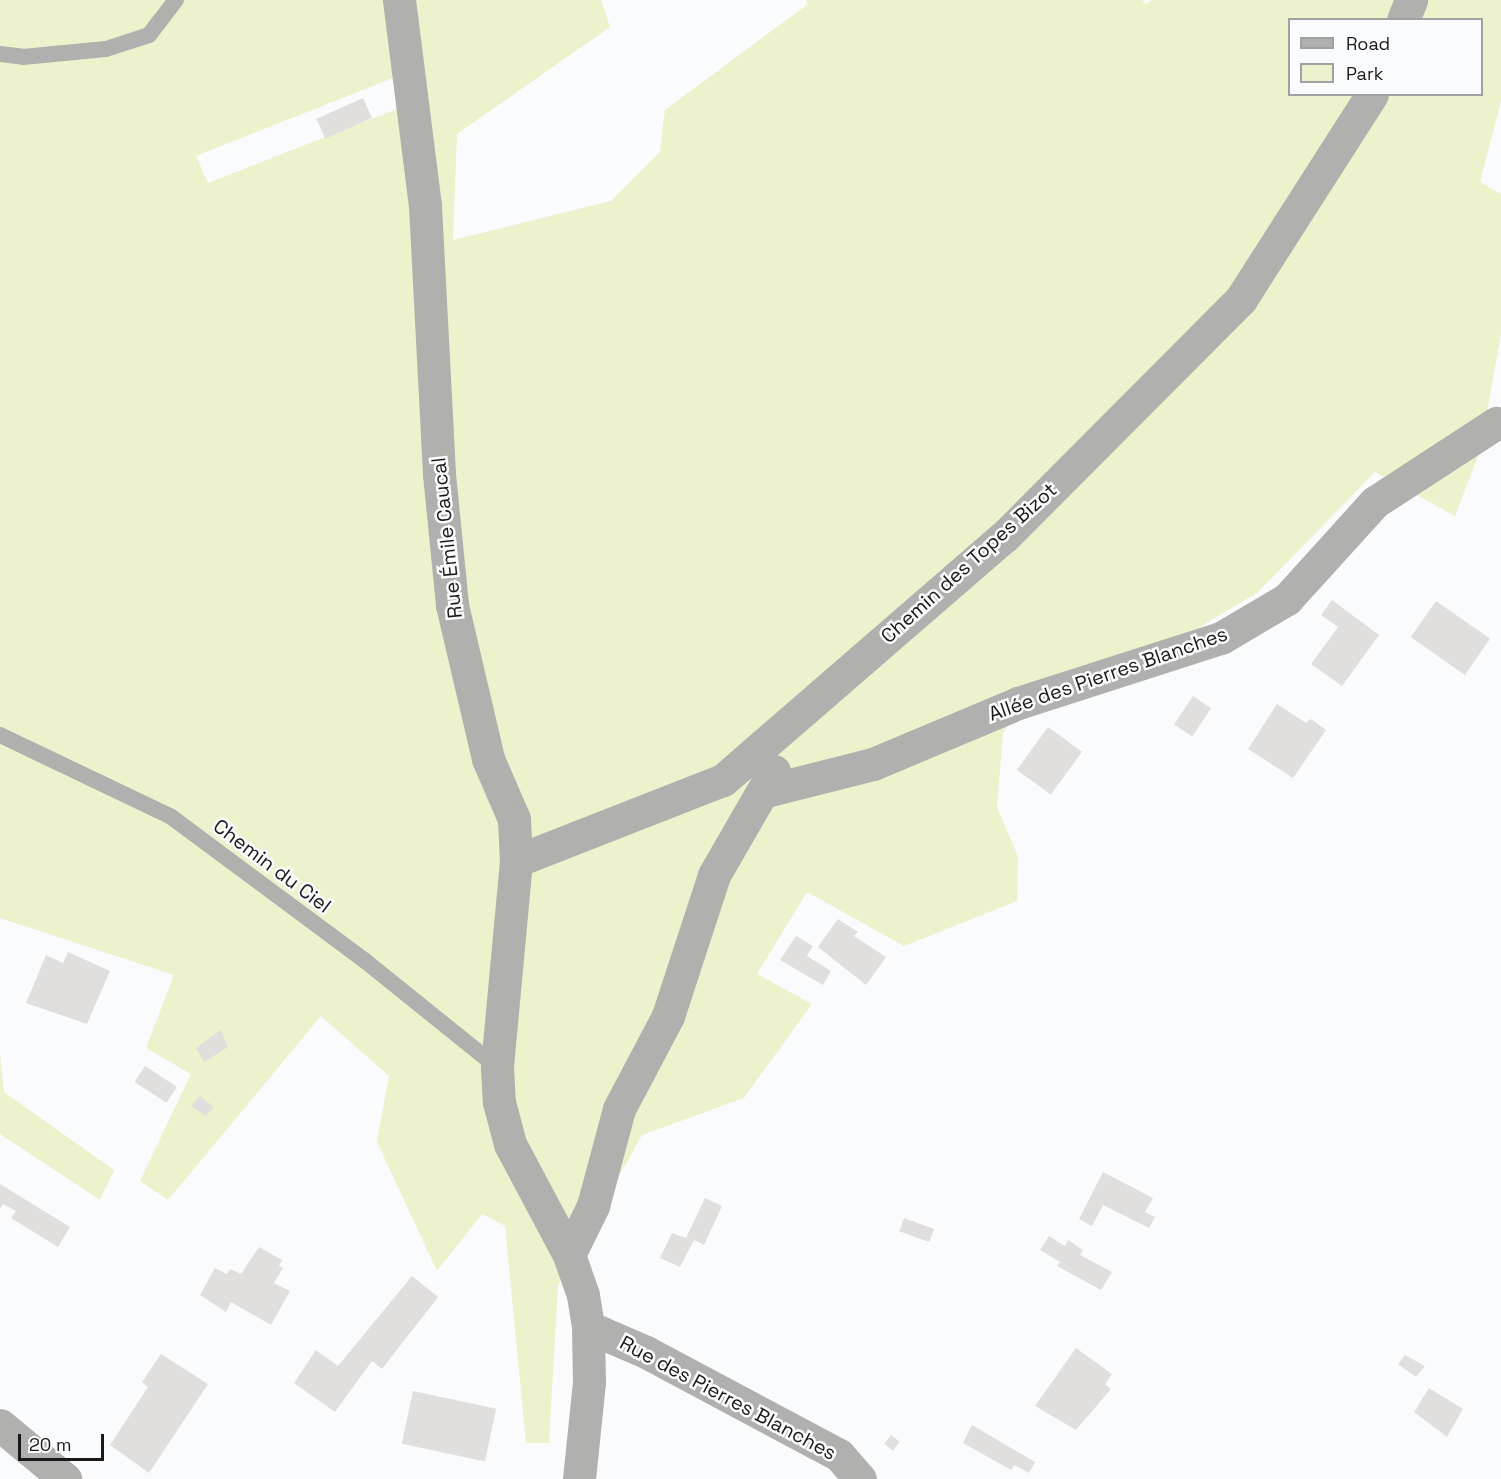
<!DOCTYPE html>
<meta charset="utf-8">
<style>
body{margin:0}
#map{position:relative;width:1501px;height:1479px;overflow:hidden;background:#fafbfd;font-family:"Space Grotesk",sans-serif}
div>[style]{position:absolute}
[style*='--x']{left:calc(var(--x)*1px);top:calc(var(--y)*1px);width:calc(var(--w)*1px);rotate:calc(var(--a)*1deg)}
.green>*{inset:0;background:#edf1cc}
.building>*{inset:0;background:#e1dfde;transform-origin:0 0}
.service>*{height:16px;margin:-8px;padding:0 8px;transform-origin:8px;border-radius:8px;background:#b0b0af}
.minor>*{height:33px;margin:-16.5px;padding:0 16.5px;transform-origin:16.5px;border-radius:16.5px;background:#b0b0af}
span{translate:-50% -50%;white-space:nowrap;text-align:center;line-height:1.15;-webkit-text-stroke:5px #fafbfd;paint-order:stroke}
.street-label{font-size:20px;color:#19191a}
.legend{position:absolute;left:1288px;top:18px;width:195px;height:78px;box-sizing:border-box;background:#fafbfd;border:2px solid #a0a1a2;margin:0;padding:8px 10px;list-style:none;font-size:18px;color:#19191a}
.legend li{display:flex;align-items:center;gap:12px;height:30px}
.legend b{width:30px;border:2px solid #a0a1a2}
.scale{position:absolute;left:18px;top:1434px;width:86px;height:27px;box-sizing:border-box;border:3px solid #19191a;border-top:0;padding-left:8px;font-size:18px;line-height:21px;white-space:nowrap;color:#19191a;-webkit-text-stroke:4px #fafbfd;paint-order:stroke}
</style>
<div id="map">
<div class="green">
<div style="clip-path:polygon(evenodd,0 0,601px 0,610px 27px,457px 134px,453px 240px,611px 201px,660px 152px,665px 110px,808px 4px,806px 0,1142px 0,1146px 4px,1152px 0,1501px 0,1501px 101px,1480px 182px,1501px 194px,1501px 334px,1480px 451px,1455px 516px,1375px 472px,1257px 593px,1198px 628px,1030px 688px,1003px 733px,997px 807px,1018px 857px,1017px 901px,904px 946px,807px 892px,757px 974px,812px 1004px,744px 1098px,642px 1135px,558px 1286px,549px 1443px,526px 1443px,505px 1226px,482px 1214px,437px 1271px,377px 1142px,389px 1076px,321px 1016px,168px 1200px,140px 1181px,191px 1074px,146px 1048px,174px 975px,0 918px,0 0,1290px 20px,1482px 20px,1482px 94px,1290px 94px,1290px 20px,0 0,393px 78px,397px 109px,208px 183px,196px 156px,393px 78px)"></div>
<div style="clip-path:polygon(0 1053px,4px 1092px,114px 1170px,100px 1200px,0 1134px)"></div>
</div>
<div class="building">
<div style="left:363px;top:98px;width:22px;height:51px;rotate:66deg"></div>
<div style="clip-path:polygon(1332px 600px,1379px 635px,1342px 686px,1311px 664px,1338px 627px,1321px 615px)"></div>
<div style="left:1436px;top:601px;width:66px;height:44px;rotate:35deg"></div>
<div style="left:1193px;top:696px;width:22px;height:34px;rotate:34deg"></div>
<div style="clip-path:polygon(1277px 704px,1306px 723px,1311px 719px,1326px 730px,1293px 778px,1248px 749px)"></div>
<div style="left:1048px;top:727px;width:42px;height:53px;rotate:36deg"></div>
<div style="clip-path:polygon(838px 919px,858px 932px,854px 936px,886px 957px,866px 985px,818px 947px)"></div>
<div style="clip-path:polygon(796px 936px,813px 946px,807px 956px,831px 971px,823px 985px,780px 960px)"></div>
<div style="clip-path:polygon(68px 952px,110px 971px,87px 1024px,26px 1003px,46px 955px,63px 963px)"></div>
<div style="clip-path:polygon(221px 1030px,228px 1047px,204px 1062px,196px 1048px)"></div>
<div style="left:145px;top:1066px;width:38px;height:19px;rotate:33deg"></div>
<div style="clip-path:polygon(200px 1096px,214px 1107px,206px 1116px,191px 1106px)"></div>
<div style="clip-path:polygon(1103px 1172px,1153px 1198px,1145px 1212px,1155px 1217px,1149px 1228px,1103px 1205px,1092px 1226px,1079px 1219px)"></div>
<div style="clip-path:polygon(0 1184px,70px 1227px,58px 1247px,11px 1218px,16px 1211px,3px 1204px,0 1209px)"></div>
<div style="clip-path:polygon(705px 1198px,722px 1206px,704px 1245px,694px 1240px,680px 1267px,660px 1258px,672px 1233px,686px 1238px)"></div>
<div style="left:904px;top:1218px;width:32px;height:14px;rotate:20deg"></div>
<div style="clip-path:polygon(1049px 1236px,1065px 1246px,1068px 1240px,1083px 1250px,1080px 1255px,1112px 1272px,1101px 1290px,1057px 1266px,1060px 1262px,1040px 1250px)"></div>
<div style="clip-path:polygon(259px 1247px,282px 1260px,279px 1266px,283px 1268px,274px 1283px,290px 1291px,271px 1325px,231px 1302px,226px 1312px,200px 1295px,215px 1268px,227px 1274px,230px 1269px,241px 1274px)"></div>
<div style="clip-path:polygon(412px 1276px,438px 1297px,382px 1369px,372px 1361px,335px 1412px,294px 1383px,316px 1350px,338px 1366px)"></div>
<div style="clip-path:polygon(1076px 1348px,1112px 1374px,1105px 1384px,1111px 1389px,1076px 1430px,1035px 1406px)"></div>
<div style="clip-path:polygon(161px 1354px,208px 1384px,149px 1473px,110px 1445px,148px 1387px,142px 1382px)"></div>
<div style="clip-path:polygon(1405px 1355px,1425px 1366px,1416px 1377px,1398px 1364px)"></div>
<div style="clip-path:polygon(1429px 1388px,1463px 1409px,1447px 1437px,1414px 1412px)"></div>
<div style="left:413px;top:1391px;width:85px;height:54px;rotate:12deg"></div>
<div style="clip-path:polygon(972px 1425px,1035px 1462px,1029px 1473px,1014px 1465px,1011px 1470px,963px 1443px)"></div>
<div style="left:891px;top:1435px;width:11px;height:11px;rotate:38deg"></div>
</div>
<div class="service">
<div style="--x:0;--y:54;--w:23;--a:7"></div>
<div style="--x:23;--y:57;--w:83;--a:-5.5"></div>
<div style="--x:106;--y:49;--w:45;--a:-18"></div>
<div style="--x:149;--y:35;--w:44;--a:-52.4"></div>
<div style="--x:0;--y:735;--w:188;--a:25.5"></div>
<div style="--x:170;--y:816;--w:242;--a:36.6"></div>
<div style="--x:364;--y:960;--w:171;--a:38.8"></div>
</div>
<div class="minor">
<div style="--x:399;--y:0;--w:208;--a:82.8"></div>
<div style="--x:425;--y:206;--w:268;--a:87"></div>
<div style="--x:439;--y:474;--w:132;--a:84.3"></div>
<div style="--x:452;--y:605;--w:158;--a:76.8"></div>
<div style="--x:488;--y:759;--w:65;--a:66.6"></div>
<div style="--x:514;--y:819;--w:42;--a:87.3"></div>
<div style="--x:516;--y:861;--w:207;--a:95.3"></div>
<div style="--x:497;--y:1067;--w:35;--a:87"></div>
<div style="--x:499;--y:1102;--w:43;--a:75.3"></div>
<div style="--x:510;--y:1144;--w:126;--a:62"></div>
<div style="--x:569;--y:1255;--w:42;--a:70.7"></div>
<div style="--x:583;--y:1295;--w:32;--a:81"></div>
<div style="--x:588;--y:1327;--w:55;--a:89"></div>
<div style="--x:589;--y:1382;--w:98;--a:95.9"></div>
<div style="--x:1403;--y:20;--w:22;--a:-68"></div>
<div style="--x:766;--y:791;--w:110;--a:-14.2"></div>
<div style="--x:873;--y:764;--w:157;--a:-22.8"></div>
<div style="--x:1018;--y:703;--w:213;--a:-17.8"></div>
<div style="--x:1221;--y:638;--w:77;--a:-30.6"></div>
<div style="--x:1287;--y:599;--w:131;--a:-47.8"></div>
<div style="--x:1375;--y:502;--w:145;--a:-33.1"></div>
<div style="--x:516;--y:861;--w:222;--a:-21.4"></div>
<div style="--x:723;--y:780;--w:371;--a:-40.9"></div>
<div style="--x:1004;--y:537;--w:336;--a:-45.1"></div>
<div style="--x:1241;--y:299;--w:243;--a:-57.4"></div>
<div style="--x:569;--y:1255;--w:55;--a:-63.9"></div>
<div style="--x:593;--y:1206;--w:100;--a:-75"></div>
<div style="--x:619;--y:1109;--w:105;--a:-62.2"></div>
<div style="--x:668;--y:1016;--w:148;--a:-71.9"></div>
<div style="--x:714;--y:875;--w:120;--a:-60"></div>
<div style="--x:588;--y:1327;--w:63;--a:23.3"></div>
<div style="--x:646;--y:1352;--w:219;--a:28.1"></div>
<div style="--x:839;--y:1455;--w:32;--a:49"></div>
<div style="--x:0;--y:1425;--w:85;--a:39.7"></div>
</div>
<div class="street-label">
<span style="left:447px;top:538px;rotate:-96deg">Rue Émile Caucal</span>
<span style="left:969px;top:563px;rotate:-42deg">Chemin des Topes Bizot</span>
<span style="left:1108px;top:674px;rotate:-19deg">Allée des Pierres Blanches</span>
<span style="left:272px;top:866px;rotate:37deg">Chemin du Ciel</span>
<span style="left:728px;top:1398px;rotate:28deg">Rue des Pierres Blanches</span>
</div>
<ul class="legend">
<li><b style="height:8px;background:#b0b0af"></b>Road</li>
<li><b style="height:16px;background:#edf1cc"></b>Park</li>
</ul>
<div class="scale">20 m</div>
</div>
